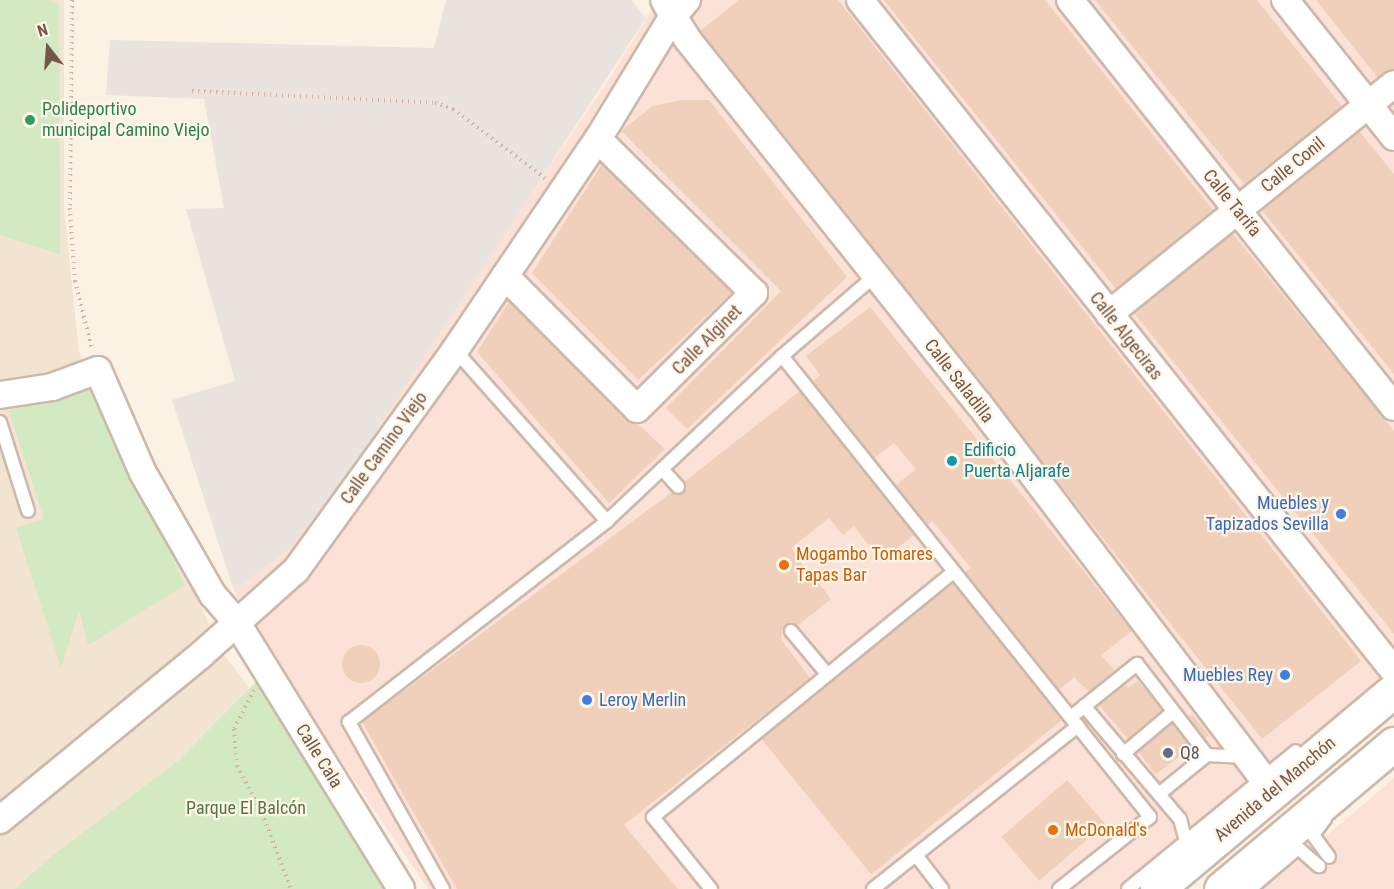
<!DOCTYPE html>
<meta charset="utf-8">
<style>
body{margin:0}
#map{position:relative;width:1394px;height:889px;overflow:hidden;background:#fcf2e3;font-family:"Roboto Condensed",sans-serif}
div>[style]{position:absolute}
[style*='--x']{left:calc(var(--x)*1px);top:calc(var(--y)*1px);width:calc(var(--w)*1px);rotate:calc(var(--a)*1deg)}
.residential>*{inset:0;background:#f3e3d1}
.commercial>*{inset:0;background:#fce1d7}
.industrial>*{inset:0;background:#ebe4de}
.green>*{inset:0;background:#d2e9c2}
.building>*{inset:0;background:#f0d0bb;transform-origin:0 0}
.round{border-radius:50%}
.path>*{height:4px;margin-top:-2px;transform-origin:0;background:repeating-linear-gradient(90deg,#d5b39e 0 1.5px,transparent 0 6px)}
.roads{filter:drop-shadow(2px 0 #cdb9aa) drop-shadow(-2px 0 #cdb9aa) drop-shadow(0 2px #cdb9aa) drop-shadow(0 -2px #cdb9aa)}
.service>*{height:12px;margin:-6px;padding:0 6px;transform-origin:6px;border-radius:6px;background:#fff}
.minor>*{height:26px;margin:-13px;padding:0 13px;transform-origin:13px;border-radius:13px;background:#fff}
.secondary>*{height:33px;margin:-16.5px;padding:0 16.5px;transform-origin:16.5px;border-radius:16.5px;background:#fff}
.dots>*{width:16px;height:16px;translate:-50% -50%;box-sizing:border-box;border:3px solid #fff6e9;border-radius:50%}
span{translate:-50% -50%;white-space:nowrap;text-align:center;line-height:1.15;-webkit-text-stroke:4.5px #fff6e9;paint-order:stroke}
.leisure-label{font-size:18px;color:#27864d}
.left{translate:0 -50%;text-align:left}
.street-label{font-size:18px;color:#73584a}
.culture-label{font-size:18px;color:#0d838f}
.shop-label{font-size:18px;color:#366cbe}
.right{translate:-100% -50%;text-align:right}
.food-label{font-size:18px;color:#c56008}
.service-label{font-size:18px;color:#4e5e75}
.park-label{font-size:18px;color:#537842}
.north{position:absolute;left:18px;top:18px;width:60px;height:60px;-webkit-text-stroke:4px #fff6e9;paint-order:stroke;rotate:343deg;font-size:16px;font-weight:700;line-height:24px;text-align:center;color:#73584a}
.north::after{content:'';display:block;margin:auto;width:21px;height:27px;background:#73584a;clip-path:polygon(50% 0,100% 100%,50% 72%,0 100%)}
</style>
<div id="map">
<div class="residential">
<div style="clip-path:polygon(0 0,64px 0,64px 209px,79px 352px,224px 655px,252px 691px,218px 889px,0 889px)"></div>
</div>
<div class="commercial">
<div style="clip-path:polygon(658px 0,1394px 0,1394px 676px,1141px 889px,428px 889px,293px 690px,234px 591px,289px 549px,611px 76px)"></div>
<div style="clip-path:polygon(1394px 778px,1394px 889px,1264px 889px)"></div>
</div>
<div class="industrial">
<div style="clip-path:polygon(446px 0,631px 0,646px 18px,344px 480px,289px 549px,234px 591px,172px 400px,235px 381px,186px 209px,224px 208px,204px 99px,106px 95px,110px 40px,434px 48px)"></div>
</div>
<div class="green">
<div style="clip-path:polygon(0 0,45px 0,59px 4px,60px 254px,0 235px)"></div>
<div style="clip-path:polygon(93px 386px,185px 585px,88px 645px,79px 610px,61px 668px,16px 528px,44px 519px,9px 411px)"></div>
<div style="clip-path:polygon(259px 679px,392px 889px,15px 889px,52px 856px,178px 761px)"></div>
</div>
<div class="building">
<div style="clip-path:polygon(739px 0,838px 0,1361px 661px,1262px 739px,700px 31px)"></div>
<div style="clip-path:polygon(884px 0,1045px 0,1213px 210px,1116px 289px)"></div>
<div style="clip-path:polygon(1095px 0,1257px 0,1342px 106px,1245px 185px)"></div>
<div style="clip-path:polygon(1316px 0,1394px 0,1394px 69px,1378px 78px)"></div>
<div style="clip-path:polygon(682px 100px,709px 100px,847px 277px,687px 429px,666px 408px,781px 291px,621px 131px,653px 106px)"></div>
<div style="clip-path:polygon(1359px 131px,1394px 174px,1394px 374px,1262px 210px)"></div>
<div style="clip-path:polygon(602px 164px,732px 292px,638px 380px,532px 273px)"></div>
<div style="clip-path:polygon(1233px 234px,1394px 431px,1394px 634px,1134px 313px)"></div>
<div style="clip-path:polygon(509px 302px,626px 420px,638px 424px,665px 449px,609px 503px,477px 352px)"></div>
<div style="clip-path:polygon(870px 307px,1132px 631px,1101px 655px,1115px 671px,1089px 692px,1074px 677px,1059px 690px,965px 572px,971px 568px,932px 521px,927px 525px,896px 485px,916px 469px,894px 443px,874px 458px,813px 381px,820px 375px,806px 356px)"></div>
<div style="clip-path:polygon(800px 391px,914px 535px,881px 561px,854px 526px,843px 535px,829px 518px,791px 548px,831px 599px,797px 626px,789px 623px,783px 629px,781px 639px,810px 678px,624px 825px,678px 889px,457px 889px,362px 722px,672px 492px,683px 494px,684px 482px)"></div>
<div style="left:953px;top:583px;width:175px;height:247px;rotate:51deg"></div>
<div class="round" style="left:342px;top:645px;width:38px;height:38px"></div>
<div style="clip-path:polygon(1138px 681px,1162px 710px,1128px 739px,1099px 705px,1125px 684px,1128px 688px)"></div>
<div style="left:1192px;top:714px;width:27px;height:5px;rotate:51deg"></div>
<div style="left:1172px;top:723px;width:31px;height:44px;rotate:53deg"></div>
<div style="left:1067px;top:780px;width:58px;height:87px;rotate:49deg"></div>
</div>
<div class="path">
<div style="--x:72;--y:0;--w:208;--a:90.6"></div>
<div style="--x:70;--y:208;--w:73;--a:86.1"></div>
<div style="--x:75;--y:281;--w:70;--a:76"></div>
<div style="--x:192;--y:91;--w:243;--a:2.8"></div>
<div style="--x:435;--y:103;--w:19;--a:18"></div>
<div style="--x:453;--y:109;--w:115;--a:36.9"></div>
<div style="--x:254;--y:690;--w:44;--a:117.1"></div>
<div style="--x:234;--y:729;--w:37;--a:85"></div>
<div style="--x:237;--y:766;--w:53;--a:62"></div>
<div style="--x:262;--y:813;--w:81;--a:69.1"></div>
</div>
<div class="roads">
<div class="service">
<div style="--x:455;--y:350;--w:229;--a:48.4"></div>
<div style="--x:607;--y:521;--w:241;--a:-43.3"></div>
<div style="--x:782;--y:356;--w:124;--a:-40.8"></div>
<div style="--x:782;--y:356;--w:590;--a:51.4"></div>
<div style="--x:1150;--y:817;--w:116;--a:141.6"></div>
<div style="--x:0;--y:422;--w:93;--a:72.5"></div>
<div style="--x:662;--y:469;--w:24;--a:48"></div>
<div style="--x:791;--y:631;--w:56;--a:50.1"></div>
<div style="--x:1084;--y:706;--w:148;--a:49.7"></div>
<div style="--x:1180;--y:819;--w:23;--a:75"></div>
<div style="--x:1071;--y:717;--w:85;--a:-38.8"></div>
<div style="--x:1137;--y:664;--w:115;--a:52.4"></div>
<div style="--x:1207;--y:755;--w:38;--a:3"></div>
<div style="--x:1123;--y:754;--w:65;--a:-40"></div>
<div style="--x:1159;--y:794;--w:62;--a:-39.1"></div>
<div style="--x:1325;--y:819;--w:20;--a:127"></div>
<div style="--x:1313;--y:835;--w:27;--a:54"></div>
<div style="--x:916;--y:855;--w:43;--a:52.6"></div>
<div style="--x:443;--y:889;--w:192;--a:-119.4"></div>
<div style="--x:349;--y:722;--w:327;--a:-37.9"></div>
<div style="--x:711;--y:889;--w:92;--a:-128.9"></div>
<div style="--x:653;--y:817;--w:387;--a:-39.2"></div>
<div style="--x:873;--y:889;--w:262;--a:-38.5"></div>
<div style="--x:1128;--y:889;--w:217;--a:-39.4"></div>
<div style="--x:1250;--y:889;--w:63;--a:-40.5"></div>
<div style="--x:1298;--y:848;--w:28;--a:41"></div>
</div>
<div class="minor">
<div style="--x:687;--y:0;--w:21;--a:131"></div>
<div style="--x:673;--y:16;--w:28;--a:58"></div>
<div style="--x:688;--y:40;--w:466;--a:51.4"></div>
<div style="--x:979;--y:404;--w:487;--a:52.8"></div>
<div style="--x:860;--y:0;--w:858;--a:51.49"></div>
<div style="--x:1070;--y:0;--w:520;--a:51.48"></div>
<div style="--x:1285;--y:0;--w:175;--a:51.5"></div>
<div style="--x:505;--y:276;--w:187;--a:45.2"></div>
<div style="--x:637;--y:409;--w:165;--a:-44.8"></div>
<div style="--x:754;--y:293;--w:219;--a:-135.4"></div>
<div style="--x:1109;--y:314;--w:366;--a:-38.9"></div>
<div style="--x:0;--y:395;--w:53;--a:-8.7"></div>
<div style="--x:52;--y:387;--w:49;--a:-20.3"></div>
<div style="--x:98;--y:370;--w:112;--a:66.4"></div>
<div style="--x:143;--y:473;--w:141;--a:60.2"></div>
<div style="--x:213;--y:595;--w:37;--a:49"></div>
<div style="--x:237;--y:623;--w:312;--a:58.3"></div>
<div style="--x:0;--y:820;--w:261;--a:-39.4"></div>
<div style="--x:202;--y:654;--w:126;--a:-41.8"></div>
<div style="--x:296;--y:570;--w:271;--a:-54.1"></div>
<div style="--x:455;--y:350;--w:255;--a:-55.9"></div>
<div style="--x:598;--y:139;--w:144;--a:-58.6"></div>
<div style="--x:673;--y:16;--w:18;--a:-119"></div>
</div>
<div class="secondary">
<div style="--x:1157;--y:889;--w:309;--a:-40"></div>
<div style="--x:1221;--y:889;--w:226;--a:-40"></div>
</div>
</div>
<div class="dots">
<div style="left:30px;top:120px;background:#2e9e5b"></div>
<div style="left:952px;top:461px;background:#0f9aa8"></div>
<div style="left:1341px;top:514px;background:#3f7fe0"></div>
<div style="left:784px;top:565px;background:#e8710a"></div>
<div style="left:1285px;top:675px;background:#3f7fe0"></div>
<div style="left:587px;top:700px;background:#3f7fe0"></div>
<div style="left:1168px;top:753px;background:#5c6f8a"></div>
<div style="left:1053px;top:830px;background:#e8710a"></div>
</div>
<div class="leisure-label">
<span class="left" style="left:42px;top:120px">Polideportivo<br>municipal Camino Viejo</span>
</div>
<div class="street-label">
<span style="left:1293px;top:165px;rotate:-39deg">Calle Conil</span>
<span style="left:1232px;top:203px;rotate:51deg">Calle Tarifa</span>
<span style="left:1126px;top:336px;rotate:52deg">Calle Algeciras</span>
<span style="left:707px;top:340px;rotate:-45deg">Calle Alginet</span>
<span style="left:959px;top:381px;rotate:52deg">Calle Saladilla</span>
<span style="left:384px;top:448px;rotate:-54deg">Calle Camino Viejo</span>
<span style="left:319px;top:756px;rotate:58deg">Calle Cala</span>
<span style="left:1275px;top:789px;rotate:-40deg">Avenida del Manchón</span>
</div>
<div class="culture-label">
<span class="left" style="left:964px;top:461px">Edificio<br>Puerta Aljarafe</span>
</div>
<div class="shop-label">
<span class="right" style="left:1329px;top:514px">Muebles y<br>Tapizados Sevilla</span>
<span class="right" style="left:1273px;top:675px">Muebles Rey</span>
<span class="left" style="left:599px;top:700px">Leroy Merlin</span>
</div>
<div class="food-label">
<span class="left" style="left:796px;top:565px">Mogambo Tomares<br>Tapas Bar</span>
<span class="left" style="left:1065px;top:830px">McDonald's</span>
</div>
<div class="service-label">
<span class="left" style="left:1180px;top:753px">Q8</span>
</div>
<div class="park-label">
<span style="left:246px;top:808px">Parque El Balcón</span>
</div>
<div class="north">N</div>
</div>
